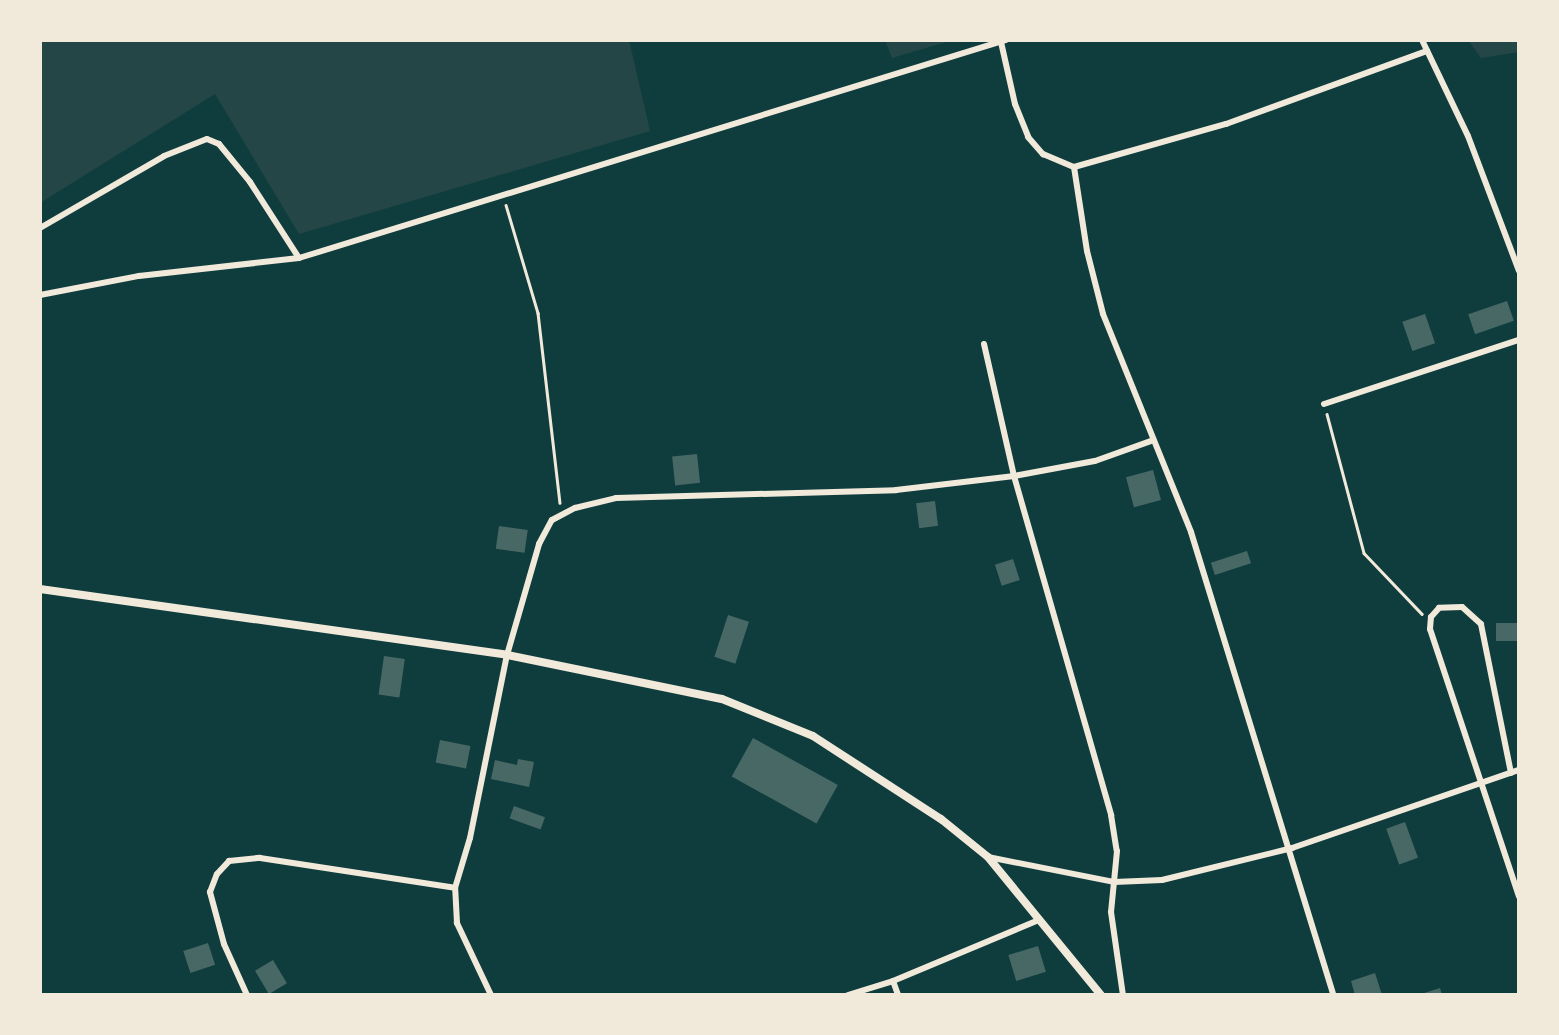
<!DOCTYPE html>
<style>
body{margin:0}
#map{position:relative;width:1559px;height:1035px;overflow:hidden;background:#0f3d3e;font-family:Cabin,sans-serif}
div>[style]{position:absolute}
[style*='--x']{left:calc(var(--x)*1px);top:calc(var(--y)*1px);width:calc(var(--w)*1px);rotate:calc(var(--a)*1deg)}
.green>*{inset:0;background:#244646}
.building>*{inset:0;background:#486865;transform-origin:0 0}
.path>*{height:2.5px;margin:-1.25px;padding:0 1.25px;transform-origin:1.25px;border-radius:1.25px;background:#f1e9da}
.minor>*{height:6px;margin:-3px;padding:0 3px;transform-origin:3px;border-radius:3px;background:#f1e9da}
.tertiary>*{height:8px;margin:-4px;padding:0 4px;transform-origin:4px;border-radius:4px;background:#f1e9da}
span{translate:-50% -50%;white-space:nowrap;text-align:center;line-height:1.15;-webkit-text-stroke:7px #f1e9da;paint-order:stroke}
.frame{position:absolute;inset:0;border:42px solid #f1e9da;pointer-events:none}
</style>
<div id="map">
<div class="green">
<div style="clip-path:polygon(40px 40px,629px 40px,650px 131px,299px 234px,215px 94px,40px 203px)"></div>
<div style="clip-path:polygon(885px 40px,953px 40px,892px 58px)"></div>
<div style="clip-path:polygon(1468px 40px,1519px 40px,1519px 52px,1481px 58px)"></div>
</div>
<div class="building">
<div style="left:1507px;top:301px;width:21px;height:41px;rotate:71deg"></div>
<div style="left:1425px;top:314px;width:31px;height:24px;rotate:71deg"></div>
<div style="left:697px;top:454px;width:29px;height:25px;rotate:84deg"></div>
<div style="left:1153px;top:470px;width:31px;height:28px;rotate:75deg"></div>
<div style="left:935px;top:501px;width:25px;height:19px;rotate:83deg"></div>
<div style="left:499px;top:526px;width:29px;height:23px;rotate:8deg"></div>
<div style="left:1247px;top:551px;width:13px;height:38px;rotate:72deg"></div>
<div style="left:1013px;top:559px;width:22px;height:19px;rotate:72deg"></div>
<div style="left:728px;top:615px;width:22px;height:44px;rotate:18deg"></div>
<div style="left:1519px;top:623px;width:18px;height:23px;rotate:90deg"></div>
<div style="left:384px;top:656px;width:21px;height:39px;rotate:8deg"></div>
<div style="left:753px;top:738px;width:97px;height:44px;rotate:29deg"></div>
<div style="left:440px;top:740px;width:31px;height:23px;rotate:11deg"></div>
<div style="clip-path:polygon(518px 759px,534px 762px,529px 787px,491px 779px,495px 760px,517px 765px)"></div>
<div style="left:514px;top:806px;width:33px;height:13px;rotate:20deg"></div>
<div style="left:1405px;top:822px;width:38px;height:20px;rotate:70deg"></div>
<div style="left:208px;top:943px;width:23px;height:26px;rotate:72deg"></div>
<div style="left:1038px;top:946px;width:27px;height:31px;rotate:73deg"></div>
<div style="left:273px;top:960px;width:27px;height:21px;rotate:59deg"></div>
<div style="clip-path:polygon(1375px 973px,1382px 995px,1355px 995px,1351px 981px)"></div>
<div style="clip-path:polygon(1440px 988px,1442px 995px,1421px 995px,1421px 994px)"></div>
</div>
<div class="path">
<div style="--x:506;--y:205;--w:113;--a:73.5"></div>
<div style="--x:538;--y:313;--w:191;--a:83.4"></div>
<div style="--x:1327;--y:414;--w:144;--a:75.1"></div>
<div style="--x:1364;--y:553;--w:84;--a:46.4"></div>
</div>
<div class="minor">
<div style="--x:1422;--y:40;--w:106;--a:64.4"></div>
<div style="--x:1468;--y:136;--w:144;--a:69.3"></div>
<div style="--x:1001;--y:42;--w:64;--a:77.3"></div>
<div style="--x:1015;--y:104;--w:35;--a:68"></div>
<div style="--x:1028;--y:137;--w:23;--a:49"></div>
<div style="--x:1043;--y:154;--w:34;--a:23"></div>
<div style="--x:1074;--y:167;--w:85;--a:81.2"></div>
<div style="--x:1087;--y:251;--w:65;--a:75.7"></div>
<div style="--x:1103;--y:314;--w:235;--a:68"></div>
<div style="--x:1191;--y:532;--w:484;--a:72.9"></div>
<div style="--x:1074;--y:167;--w:158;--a:-15.8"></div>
<div style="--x:1226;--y:124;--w:214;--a:-20"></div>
<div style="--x:40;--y:228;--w:143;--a:-30.1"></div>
<div style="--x:164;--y:156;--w:46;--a:-21.6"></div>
<div style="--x:207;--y:139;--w:13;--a:23"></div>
<div style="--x:219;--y:144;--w:49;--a:50.8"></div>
<div style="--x:250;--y:182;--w:90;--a:57.2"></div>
<div style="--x:40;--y:295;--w:101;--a:-10.9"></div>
<div style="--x:139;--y:276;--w:161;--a:-6.4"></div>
<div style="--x:299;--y:258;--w:740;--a:-17.14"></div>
<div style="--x:984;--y:344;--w:135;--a:77.2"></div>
<div style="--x:1014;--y:476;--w:353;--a:74"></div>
<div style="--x:1111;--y:815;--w:36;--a:81"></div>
<div style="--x:1117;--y:851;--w:61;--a:95.6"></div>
<div style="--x:1111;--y:912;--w:84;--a:81.8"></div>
<div style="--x:1324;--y:404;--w:205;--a:-18.2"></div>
<div style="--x:1511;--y:773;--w:152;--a:-101.4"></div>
<div style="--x:1481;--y:624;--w:25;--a:-138"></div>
<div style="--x:1462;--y:607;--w:23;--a:178"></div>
<div style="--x:1439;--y:608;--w:12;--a:132"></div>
<div style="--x:1431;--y:617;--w:12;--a:95"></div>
<div style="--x:1430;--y:629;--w:282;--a:71.6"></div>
<div style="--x:988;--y:857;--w:128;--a:11.2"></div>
<div style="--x:1114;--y:882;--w:48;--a:-2.4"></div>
<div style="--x:1162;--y:880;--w:134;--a:-13.8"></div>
<div style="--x:1292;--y:848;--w:240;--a:-19"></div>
<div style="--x:893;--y:981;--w:15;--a:70"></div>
<div style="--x:247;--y:995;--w:56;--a:-114.3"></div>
<div style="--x:224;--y:944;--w:54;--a:-105.1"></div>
<div style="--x:210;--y:892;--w:19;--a:-69"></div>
<div style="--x:217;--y:874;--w:18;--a:-47"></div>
<div style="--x:229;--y:861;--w:31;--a:-6"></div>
<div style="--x:260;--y:858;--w:197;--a:8.7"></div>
<div style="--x:491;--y:995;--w:80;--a:-115.3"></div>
<div style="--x:457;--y:923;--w:35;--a:-93"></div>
<div style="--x:455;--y:888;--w:52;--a:-73.3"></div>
<div style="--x:470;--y:838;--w:187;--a:-78.6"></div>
<div style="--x:507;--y:655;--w:116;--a:-73.9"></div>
<div style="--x:539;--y:544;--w:27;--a:-62"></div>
<div style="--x:552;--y:520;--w:26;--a:-28"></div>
<div style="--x:575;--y:508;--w:42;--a:-13.7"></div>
<div style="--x:616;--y:498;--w:280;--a:-1.6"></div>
<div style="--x:896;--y:490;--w:119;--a:-6.8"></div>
<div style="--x:1014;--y:476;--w:82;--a:-10.5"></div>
<div style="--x:1095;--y:461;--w:59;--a:-19.7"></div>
<div style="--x:848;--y:995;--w:47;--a:-17.3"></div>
<div style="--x:893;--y:981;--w:158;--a:-22.7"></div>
</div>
<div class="tertiary">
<div style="--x:40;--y:589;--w:472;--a:8"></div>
<div style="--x:507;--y:655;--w:219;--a:11.6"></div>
<div style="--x:722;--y:699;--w:98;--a:22.1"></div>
<div style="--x:813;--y:736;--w:153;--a:33"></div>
<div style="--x:941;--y:819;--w:60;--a:39"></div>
<div style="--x:988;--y:857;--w:178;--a:50.7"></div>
</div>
<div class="frame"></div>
</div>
